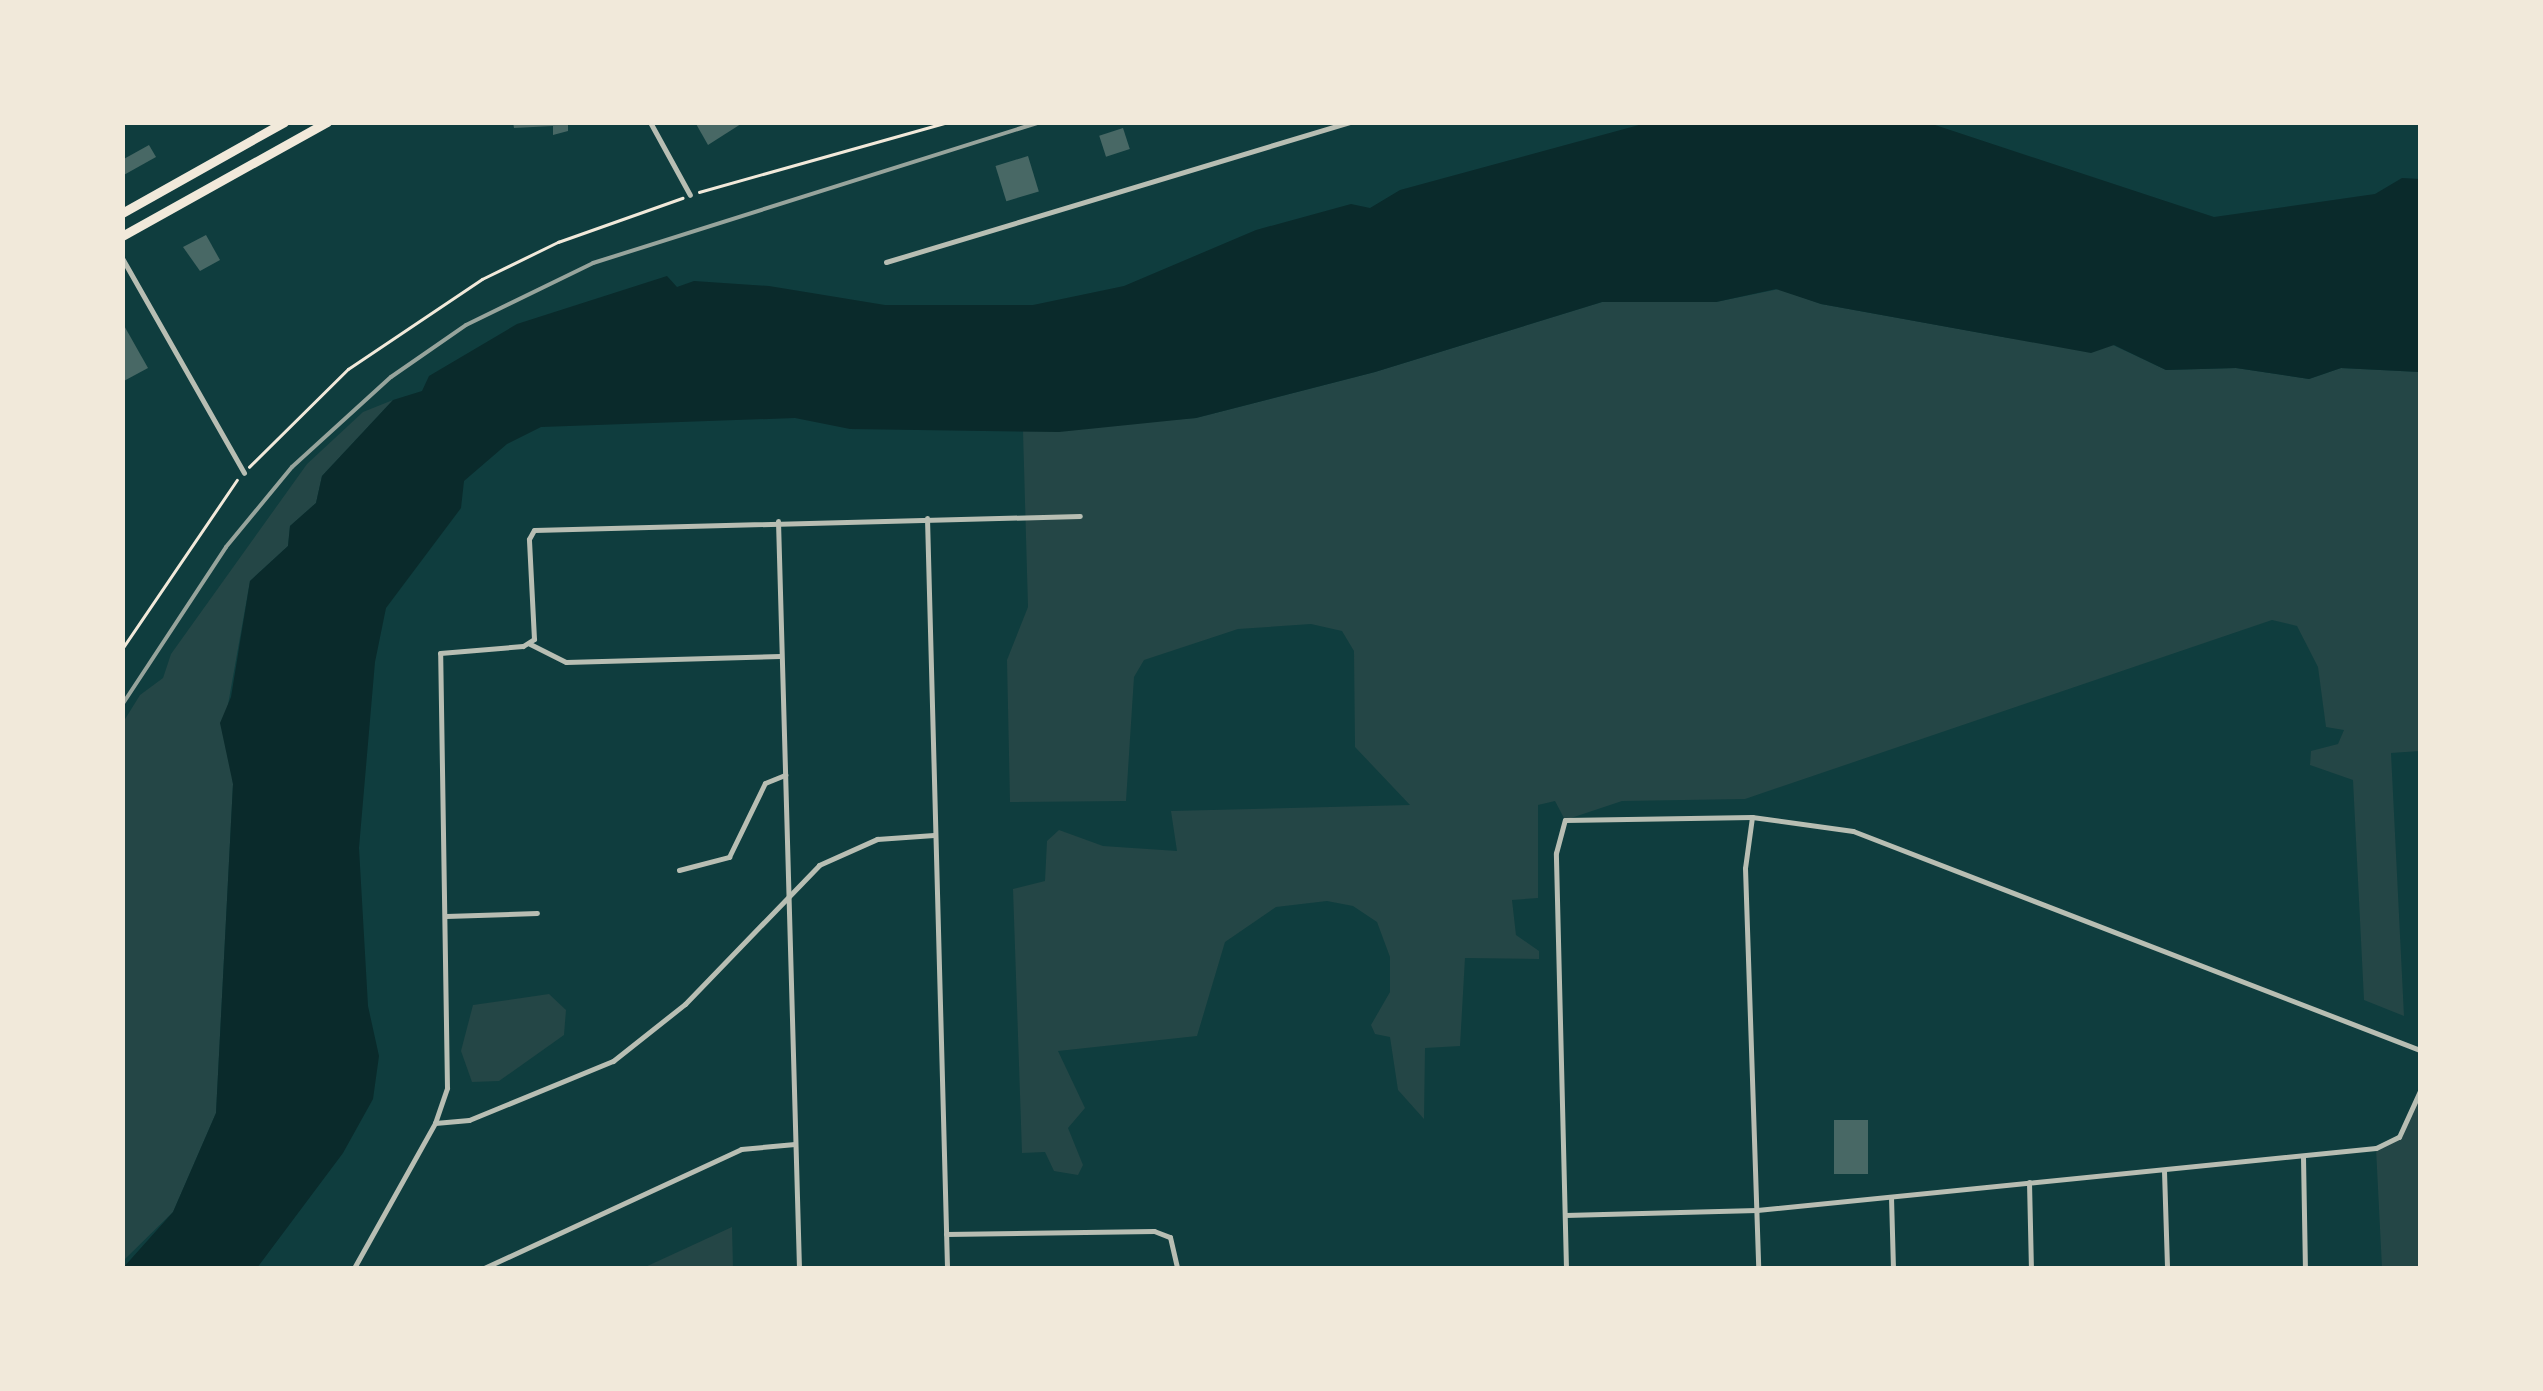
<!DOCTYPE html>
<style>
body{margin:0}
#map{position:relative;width:2543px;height:1391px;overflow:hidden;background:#0f3d3e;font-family:Lora,serif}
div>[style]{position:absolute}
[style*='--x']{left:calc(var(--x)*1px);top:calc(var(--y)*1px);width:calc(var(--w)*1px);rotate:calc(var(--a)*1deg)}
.green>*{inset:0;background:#244646}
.water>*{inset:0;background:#0a2a2b}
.building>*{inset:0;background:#486865;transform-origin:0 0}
.path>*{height:2.5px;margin:-1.25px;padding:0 1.25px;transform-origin:1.25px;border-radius:1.25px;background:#f1e9da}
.minor>*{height:5px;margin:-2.5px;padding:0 2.5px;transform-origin:2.5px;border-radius:2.5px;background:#b8beb3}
.primary>*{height:9px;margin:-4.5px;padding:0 4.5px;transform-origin:4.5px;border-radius:4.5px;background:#f1e9da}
.rail>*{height:4px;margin:-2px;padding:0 2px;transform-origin:2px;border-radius:2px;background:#97a49c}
span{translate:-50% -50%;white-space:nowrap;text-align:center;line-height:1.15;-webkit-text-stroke:9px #f1e9da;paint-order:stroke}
.frame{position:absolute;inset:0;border:125px solid #f1e9da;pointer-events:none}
</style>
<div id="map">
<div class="green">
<div style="clip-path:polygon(1779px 289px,1821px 304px,2009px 338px,2113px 345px,2166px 370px,2236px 368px,2309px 379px,2341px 368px,2420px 372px,2420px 751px,2391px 753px,2404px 1016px,2364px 1000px,2353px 780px,2310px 765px,2311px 751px,2338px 744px,2344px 730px,2326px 727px,2318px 667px,2297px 626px,2272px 620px,1745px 799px,1622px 801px,1565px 820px,1555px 801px,1538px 805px,1538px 898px,1512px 900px,1516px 935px,1539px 951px,1539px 959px,1465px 958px,1460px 1046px,1425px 1048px,1424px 1119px,1398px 1090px,1390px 1037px,1375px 1034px,1371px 1025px,1390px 992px,1390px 957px,1377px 922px,1353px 906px,1327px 901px,1276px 907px,1225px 942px,1197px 1036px,1058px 1051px,1085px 1108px,1068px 1128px,1083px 1165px,1078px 1175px,1054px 1171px,1045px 1152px,1022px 1153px,1013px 889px,1045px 881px,1047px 841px,1059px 830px,1103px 846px,1177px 851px,1171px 811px,1410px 805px,1355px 747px,1354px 651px,1342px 631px,1311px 624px,1238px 629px,1144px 660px,1134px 677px,1126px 801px,1010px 802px,1007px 660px,1028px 607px,1023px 431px,1196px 418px,1375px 372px,1602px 302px,1716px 302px)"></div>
<div style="clip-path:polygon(393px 400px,322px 476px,316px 503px,290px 526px,288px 546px,250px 581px,226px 716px,233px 784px,216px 1113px,173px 1212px,123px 1261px,122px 724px,140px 695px,163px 678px,171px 654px,307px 464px,363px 412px)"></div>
<div style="clip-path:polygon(549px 994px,566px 1010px,564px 1035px,499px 1081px,472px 1082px,461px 1051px,473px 1005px)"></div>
<div style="clip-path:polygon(2420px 1091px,2420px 1268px,2382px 1268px,2376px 1148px,2399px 1137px)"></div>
<div style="clip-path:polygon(732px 1227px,733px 1268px,643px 1268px)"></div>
</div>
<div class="water">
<div style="clip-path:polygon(1650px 122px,1929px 123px,2214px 217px,2375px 194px,2402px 178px,2420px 179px,2420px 372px,2341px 368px,2309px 379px,2236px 368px,2166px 370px,2114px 345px,2091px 353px,1821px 304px,1776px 289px,1716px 302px,1602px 302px,1375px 372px,1196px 418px,1059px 432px,850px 429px,795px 418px,541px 427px,507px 444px,464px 481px,461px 508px,386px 608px,375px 662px,359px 848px,368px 1006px,379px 1056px,373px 1099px,343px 1153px,257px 1268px,123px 1268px,173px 1212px,216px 1113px,233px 784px,220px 723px,231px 697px,250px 581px,288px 546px,290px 526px,316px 503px,322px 476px,393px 400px,422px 391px,429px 376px,517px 324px,667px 276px,677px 287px,694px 281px,769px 286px,885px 305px,1033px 305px,1124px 286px,1256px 230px,1351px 204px,1370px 208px,1400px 190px)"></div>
</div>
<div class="building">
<div style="clip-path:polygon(513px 122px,568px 122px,568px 131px,553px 135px,553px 126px,514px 128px)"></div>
<div style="clip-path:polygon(695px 122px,744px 122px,708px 145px)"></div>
<div style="left:1123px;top:128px;width:22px;height:25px;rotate:72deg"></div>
<div style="clip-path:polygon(149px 145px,156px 157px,122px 176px,122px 160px)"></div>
<div style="left:1028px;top:156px;width:37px;height:34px;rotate:73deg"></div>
<div style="clip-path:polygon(206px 235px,220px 260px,200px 271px,183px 247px)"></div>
<div style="clip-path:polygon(122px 322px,148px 368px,122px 382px)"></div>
<div style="left:1834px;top:1120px;width:34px;height:54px"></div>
</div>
<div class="path">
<div style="--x:699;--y:192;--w:259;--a:-15.7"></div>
<div style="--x:249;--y:467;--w:139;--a:-44.7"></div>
<div style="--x:348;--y:369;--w:161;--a:-33.9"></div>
<div style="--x:482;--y:279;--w:85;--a:-26"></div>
<div style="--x:558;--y:242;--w:132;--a:-19.5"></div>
<div style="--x:122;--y:649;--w:204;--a:-55.8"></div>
</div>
<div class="minor">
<div style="--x:650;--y:122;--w:83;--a:61.3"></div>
<div style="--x:122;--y:258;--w:247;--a:60.4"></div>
<div style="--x:886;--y:262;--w:485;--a:-16.8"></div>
<div style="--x:927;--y:518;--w:750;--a:88.47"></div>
<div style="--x:778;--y:521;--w:747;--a:88.39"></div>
<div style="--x:530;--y:644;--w:40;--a:26.6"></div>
<div style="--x:566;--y:662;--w:214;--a:-1.6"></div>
<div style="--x:1752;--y:817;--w:51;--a:97.8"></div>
<div style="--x:1745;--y:868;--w:400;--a:88.1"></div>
<div style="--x:679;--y:870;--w:52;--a:-14.6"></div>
<div style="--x:729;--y:857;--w:82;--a:-64.1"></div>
<div style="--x:765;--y:783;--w:22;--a:-22"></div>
<div style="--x:446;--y:916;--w:91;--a:-1.9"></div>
<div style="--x:435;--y:1123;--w:34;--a:-5"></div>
<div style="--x:469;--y:1120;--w:156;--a:-22.3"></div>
<div style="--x:613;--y:1061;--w:92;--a:-38.4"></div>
<div style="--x:685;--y:1004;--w:193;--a:-46"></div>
<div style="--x:819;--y:865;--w:64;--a:-24.1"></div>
<div style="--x:877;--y:839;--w:57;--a:-4"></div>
<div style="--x:2303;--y:1157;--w:111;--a:89"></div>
<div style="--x:2164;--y:1171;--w:97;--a:88.2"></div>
<div style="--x:2029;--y:1182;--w:86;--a:88.7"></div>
<div style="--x:1891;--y:1197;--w:71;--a:88.4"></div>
<div style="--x:1565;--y:1215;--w:192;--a:-1.5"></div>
<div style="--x:1757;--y:1210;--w:622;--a:-5.72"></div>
<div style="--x:2376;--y:1148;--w:25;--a:-26"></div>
<div style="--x:2399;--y:1137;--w:51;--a:-65.5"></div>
<div style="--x:946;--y:1234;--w:208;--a:-0.8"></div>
<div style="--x:1154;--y:1231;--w:17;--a:21"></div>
<div style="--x:1170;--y:1237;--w:32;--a:77"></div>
<div style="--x:354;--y:1268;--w:166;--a:-60.8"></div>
<div style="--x:435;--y:1123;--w:37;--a:-71"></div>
<div style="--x:447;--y:1088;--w:435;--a:-90.9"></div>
<div style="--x:440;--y:653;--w:83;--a:-4.8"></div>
<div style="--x:523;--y:646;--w:13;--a:-32"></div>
<div style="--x:534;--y:639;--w:100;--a:-92.9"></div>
<div style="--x:529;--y:539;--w:10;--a:-61"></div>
<div style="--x:534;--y:530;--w:546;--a:-1.47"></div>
<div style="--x:484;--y:1268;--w:283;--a:-24.8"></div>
<div style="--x:741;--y:1149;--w:54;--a:-5.3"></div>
<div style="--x:1566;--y:1268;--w:415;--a:-91.4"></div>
<div style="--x:1556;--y:853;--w:34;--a:-75"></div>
<div style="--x:1565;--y:820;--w:187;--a:-0.9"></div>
<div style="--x:1752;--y:817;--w:102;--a:7.9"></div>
<div style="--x:1853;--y:831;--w:608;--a:21.12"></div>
</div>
<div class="primary">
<div style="--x:122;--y:213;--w:186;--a:-29.3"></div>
<div style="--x:122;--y:236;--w:235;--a:-29.1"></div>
</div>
<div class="rail">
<div style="--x:122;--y:705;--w:189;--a:-56.6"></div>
<div style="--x:226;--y:547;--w:104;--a:-50.5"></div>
<div style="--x:292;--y:467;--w:134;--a:-42.3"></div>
<div style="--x:391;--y:377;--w:91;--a:-34.7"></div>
<div style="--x:466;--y:325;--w:141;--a:-26"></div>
<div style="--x:593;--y:263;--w:469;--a:-17.5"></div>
</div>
<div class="frame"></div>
</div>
